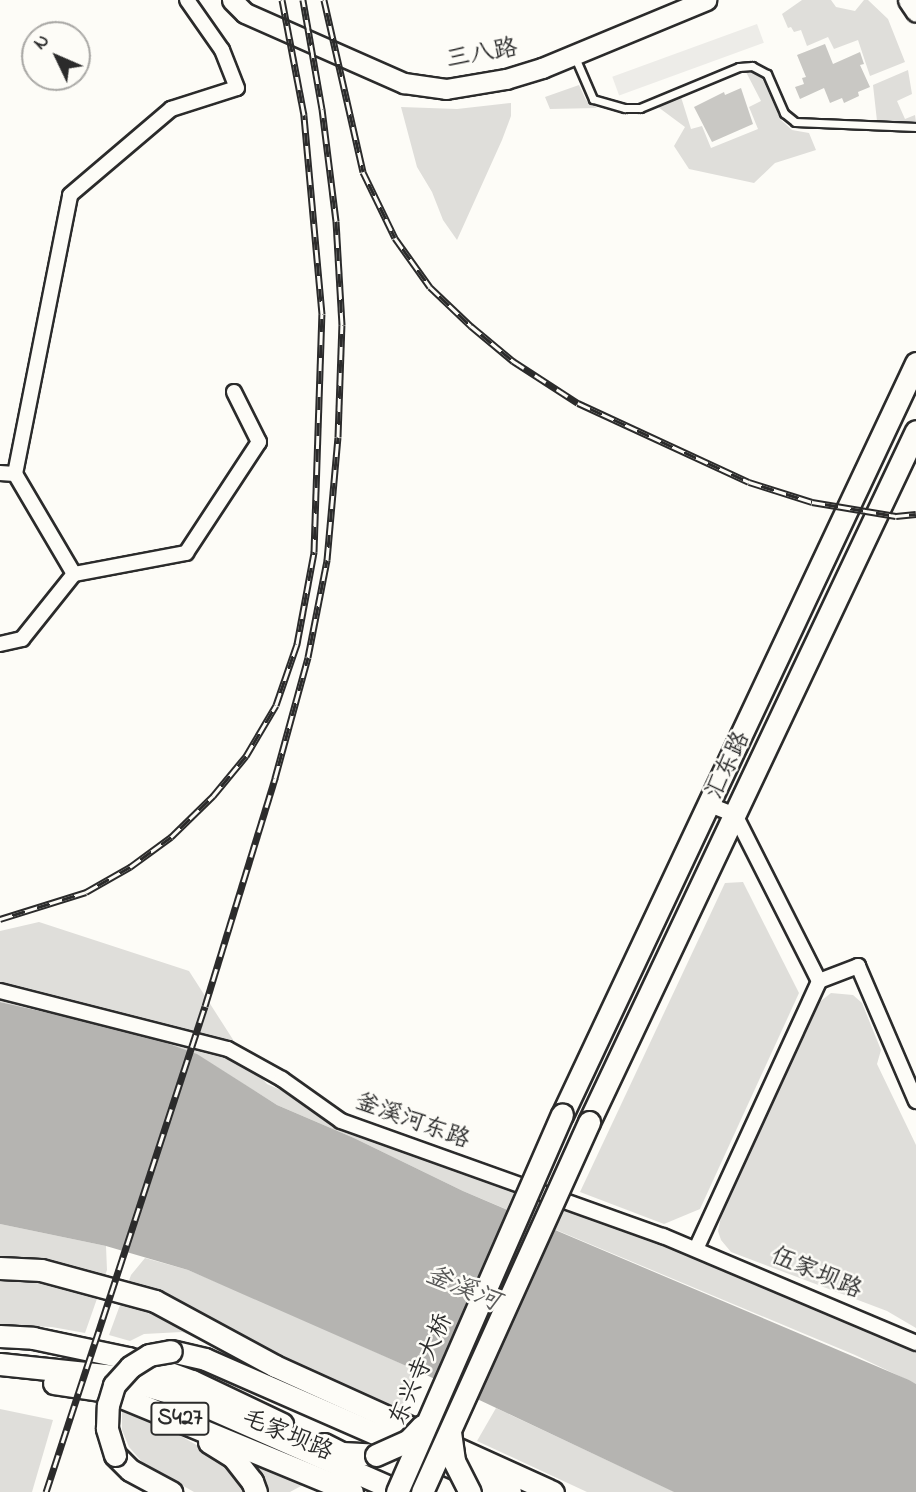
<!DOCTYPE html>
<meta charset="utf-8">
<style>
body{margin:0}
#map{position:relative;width:916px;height:1492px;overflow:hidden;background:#fdfcf7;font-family:"Indie Flower","LXGW WenKai TC",sans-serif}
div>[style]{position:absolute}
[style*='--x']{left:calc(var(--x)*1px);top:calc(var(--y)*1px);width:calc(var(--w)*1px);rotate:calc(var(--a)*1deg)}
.built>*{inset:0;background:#edece8;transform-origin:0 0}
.green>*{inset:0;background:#dfdeda}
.water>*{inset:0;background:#b5b4b1}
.building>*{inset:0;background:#c9c8c4}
.roads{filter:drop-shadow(2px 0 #2b2b2b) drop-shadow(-2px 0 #2b2b2b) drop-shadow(0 2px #2b2b2b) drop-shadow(0 -2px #2b2b2b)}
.service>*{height:7px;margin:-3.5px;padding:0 3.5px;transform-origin:3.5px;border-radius:3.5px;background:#fdfcf7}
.minor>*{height:14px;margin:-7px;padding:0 7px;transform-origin:7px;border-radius:7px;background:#fdfcf7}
.secondary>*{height:19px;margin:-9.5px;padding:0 9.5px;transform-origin:9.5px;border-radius:9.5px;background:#fdfcf7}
.primary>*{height:21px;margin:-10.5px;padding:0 10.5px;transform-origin:10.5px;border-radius:10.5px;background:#fdfcf7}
.rail>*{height:7px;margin-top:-3.5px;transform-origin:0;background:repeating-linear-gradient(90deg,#fdfcf7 0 13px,#2b2b2b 0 26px);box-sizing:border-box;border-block:2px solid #2b2b2b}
.bridges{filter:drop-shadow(2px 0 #2b2b2b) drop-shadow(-2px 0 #2b2b2b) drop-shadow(0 2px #2b2b2b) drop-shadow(0 -2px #2b2b2b)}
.primary-bridge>*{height:21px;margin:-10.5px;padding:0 10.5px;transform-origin:10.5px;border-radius:10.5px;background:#fdfcf7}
span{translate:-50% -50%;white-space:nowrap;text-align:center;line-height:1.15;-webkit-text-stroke:5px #fdfcf7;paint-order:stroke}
.shield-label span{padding:2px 5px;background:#fdfcf7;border:2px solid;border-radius:5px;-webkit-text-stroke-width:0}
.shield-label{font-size:23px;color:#2b2b2b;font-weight:700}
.street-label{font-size:24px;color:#2b2b2b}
.water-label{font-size:26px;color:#5b5b5a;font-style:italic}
.north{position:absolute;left:21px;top:21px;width:70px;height:70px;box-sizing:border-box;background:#fdfcf7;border:2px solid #a9a8a5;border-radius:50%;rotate:314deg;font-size:19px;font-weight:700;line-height:28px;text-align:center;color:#2b2b2b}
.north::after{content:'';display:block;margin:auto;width:24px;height:32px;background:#2b2b2b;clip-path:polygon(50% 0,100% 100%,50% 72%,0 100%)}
</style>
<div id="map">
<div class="built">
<div style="left:757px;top:24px;width:20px;height:154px;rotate:70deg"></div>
</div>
<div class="green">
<div style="clip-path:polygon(802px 0,831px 0,836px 7px,855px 11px,864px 0,868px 0,888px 19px,905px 62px,870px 76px,858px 40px,834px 49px,828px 37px,807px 46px,801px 30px,794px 32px,791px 27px,788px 28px,782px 14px)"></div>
<div style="clip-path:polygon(908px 70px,912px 94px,897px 101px,905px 119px,915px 115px,916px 122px,877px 121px,873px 85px)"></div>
<div style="clip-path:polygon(746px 72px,755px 73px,762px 78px,781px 120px,792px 130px,809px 133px,816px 150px,775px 163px,754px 183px,689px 169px,674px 146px,685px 127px,658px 107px,681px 97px,691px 129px,702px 126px,711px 148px,758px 129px,749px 107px,761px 101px)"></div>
<div style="clip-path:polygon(579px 85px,586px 100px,597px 108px,550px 109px,545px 97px)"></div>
<div style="clip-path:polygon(511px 103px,511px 116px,502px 140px,457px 240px,443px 220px,432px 192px,417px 167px,401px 107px,457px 109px)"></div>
<div style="clip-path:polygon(743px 882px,799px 993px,700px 1209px,664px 1224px,580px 1192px,725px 883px)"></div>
<div style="clip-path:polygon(39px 922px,189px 971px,248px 1063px,267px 1084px,505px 1188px,576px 1212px,852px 1319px,916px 1352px,916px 1384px,855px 1355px,463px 1191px,354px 1138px,277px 1105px,196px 1054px,142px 1034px,0 1002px,0 931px)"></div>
<div style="clip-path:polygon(831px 993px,853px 995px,862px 1003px,881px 1050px,877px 1064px,916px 1145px,916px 1328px,887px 1311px,731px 1252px,721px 1240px,718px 1231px,722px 1212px,817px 1004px)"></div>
<div style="clip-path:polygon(0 1224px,106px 1246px,107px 1270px,85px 1333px,52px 1327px,0 1325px)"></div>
<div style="clip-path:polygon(145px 1258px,188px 1270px,264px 1302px,420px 1372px,397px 1415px,182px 1332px,144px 1334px,130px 1341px,109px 1335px,131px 1275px)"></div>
<div style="clip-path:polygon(496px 1408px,675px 1492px,587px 1492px,477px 1441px)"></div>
<div style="clip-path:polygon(0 1409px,53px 1420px,32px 1492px,0 1492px)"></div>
<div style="clip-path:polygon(122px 1409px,165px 1427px,228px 1463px,248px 1492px,194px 1492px,143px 1463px,129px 1447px,122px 1430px)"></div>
<div style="clip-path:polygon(242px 1454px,317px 1484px,301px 1486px,290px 1492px,266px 1492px)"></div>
</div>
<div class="water">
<div style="clip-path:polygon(0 1002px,142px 1034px,197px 1054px,277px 1105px,354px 1138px,463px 1191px,909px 1380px,916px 1384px,916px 1492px,674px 1492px,420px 1372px,188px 1270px,106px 1246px,0 1224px)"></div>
</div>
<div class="building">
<div style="clip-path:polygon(825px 44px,833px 64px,860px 52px,864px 64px,860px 65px,870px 87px,858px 92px,859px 96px,844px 103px,842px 98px,830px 103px,824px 88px,800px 99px,795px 87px,804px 84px,802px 78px,806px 77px,797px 55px)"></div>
<div style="clip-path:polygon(741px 88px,753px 124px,712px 142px,694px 107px,724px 92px,725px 95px)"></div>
</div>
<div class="roads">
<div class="service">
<div style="--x:574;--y:55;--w:48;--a:66.6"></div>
<div style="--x:593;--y:99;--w:33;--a:16"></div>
<div style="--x:625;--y:108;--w:15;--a:0"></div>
<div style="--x:640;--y:108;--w:107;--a:-22.5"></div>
<div style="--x:739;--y:67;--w:13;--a:-4"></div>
<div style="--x:752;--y:66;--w:17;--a:28"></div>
<div style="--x:767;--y:74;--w:43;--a:66.4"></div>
<div style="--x:784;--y:113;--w:14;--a:39"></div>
<div style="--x:795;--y:122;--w:121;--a:2.4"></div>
</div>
<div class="minor">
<div style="--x:0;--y:473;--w:15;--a:4"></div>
<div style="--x:74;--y:574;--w:116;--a:-120.5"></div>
<div style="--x:15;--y:474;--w:284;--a:-78.8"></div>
<div style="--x:70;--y:195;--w:133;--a:-40.4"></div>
<div style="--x:171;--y:109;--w:69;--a:-17.7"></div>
<div style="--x:237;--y:88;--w:41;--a:-111.5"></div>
<div style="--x:222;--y:50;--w:61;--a:-125"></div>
<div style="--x:0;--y:644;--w:23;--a:-13"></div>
<div style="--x:22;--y:639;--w:83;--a:-51.3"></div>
<div style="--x:74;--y:574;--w:114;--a:-10.6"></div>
<div style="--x:186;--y:553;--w:133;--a:-56.7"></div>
<div style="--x:259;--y:442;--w:56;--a:-116.6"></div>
<div style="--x:819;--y:981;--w:42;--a:-21"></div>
<div style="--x:858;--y:966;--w:147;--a:66.8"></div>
<div style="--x:0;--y:991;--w:235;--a:14.3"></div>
<div style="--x:228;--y:1049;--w:62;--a:29.1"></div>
<div style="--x:282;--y:1079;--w:72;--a:35.4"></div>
<div style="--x:341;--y:1121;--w:342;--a:19.7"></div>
<div style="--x:663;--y:1236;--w:275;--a:22.9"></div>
<div style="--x:696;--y:1249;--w:295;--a:-65.3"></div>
<div style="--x:819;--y:981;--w:186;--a:-116.8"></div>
<div style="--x:735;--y:815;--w:29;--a:-158"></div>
</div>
<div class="secondary">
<div style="--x:232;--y:0;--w:18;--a:45"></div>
<div style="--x:245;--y:13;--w:174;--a:23.8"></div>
<div style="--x:404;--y:83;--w:42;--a:8.1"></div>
<div style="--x:446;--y:89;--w:61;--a:-9.5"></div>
<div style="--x:506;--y:79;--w:38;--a:-17"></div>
<div style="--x:542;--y:68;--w:178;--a:-22.5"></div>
<div style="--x:908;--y:0;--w:14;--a:56"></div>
</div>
<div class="primary">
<div style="--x:562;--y:1115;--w:831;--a:-64.79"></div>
<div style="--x:589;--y:1122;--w:764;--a:-64.68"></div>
<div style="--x:0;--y:1268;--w:41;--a:2.8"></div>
<div style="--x:41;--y:1270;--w:118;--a:15.2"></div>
<div style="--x:155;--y:1301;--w:136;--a:28.4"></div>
<div style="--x:275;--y:1366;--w:305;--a:24.4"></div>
<div style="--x:0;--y:1336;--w:33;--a:3"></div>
<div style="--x:33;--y:1338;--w:97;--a:11.9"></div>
<div style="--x:128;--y:1358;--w:68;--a:19.8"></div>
<div style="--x:192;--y:1381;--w:100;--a:25.5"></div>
<div style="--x:171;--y:1351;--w:35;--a:13"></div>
<div style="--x:205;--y:1359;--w:333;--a:23.6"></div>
<div style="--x:0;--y:1364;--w:115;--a:6"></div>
<div style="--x:114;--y:1376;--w:74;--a:16.5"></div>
<div style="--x:185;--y:1397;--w:235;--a:23.8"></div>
<div style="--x:54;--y:1383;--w:54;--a:8.6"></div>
<div style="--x:107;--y:1391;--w:265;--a:22.4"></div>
<div style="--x:209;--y:1442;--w:28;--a:32"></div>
<div style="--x:233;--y:1457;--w:31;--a:52"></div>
<div style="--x:252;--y:1481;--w:12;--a:70"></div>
<div style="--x:324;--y:1444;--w:20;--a:27"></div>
<div style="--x:342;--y:1453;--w:34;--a:3"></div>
<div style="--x:115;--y:1455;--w:21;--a:45"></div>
<div style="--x:130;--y:1470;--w:47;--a:28.2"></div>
</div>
</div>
<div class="rail">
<div style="--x:324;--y:0;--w:176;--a:77.2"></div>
<div style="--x:363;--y:172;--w:73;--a:64.1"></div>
<div style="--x:395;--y:238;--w:60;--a:54.5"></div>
<div style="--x:430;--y:287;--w:57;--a:43.6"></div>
<div style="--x:471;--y:326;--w:55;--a:39.8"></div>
<div style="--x:513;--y:361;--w:77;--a:32.9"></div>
<div style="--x:578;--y:403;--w:188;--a:24.8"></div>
<div style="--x:749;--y:482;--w:66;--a:17.6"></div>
<div style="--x:812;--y:502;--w:85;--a:9.5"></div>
<div style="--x:896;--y:516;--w:20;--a:-6"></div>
<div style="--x:0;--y:919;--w:90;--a:-17.4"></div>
<div style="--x:86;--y:892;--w:51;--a:-29.6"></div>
<div style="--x:130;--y:867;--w:51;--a:-36.2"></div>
<div style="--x:171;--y:837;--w:59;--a:-44.3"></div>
<div style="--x:213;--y:796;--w:52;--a:-50.5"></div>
<div style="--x:246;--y:756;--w:59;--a:-59.5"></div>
<div style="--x:276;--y:705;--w:65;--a:-71"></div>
<div style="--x:297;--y:644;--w:94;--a:-79.5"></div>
<div style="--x:314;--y:552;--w:238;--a:-88.1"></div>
<div style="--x:322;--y:314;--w:200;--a:-95.2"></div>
<div style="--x:304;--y:115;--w:117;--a:-100.8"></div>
<div style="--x:46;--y:1492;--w:511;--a:-71.88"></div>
<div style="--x:205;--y:1006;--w:239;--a:-72.9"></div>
<div style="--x:275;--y:778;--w:125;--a:-74.7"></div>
<div style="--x:308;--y:657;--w:99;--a:-78.9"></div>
<div style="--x:327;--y:560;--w:123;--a:-84.9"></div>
<div style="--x:338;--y:437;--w:112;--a:-88"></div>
<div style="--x:342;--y:325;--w:104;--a:-93.3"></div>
<div style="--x:336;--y:221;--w:113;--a:-97.1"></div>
<div style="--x:322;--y:109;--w:111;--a:-99.9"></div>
</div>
<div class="bridges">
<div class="primary-bridge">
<div style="--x:450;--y:1432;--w:29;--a:82"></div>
<div style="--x:454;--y:1461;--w:35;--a:63"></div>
<div style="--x:115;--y:1455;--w:28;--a:-107"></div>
<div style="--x:107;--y:1428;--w:23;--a:-88"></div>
<div style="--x:108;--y:1405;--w:21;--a:-73"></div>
<div style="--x:114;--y:1385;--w:24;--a:-48"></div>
<div style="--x:130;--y:1367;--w:22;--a:-32"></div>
<div style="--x:149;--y:1355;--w:22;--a:-10"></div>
<div style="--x:376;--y:1455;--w:36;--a:-24"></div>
<div style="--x:409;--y:1440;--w:19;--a:-47"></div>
<div style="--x:397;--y:1492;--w:412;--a:-66.4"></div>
<div style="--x:422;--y:1492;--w:406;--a:-65.7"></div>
</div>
</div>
<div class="shield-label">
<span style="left:180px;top:1419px">S427</span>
</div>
<div class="street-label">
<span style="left:482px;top:55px;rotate:-10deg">三八路</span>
<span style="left:729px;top:766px;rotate:-65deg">汇东路</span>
<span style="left:412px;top:1122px;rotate:20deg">釜溪河东路</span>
<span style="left:816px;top:1274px;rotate:23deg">伍家坝路</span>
<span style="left:422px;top:1370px;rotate:-66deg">东兴寺大桥</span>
<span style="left:287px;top:1436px;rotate:23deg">毛家坝路</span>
</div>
<div class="water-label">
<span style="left:462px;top:1290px;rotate:23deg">釜溪河</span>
</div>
<div class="north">N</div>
</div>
